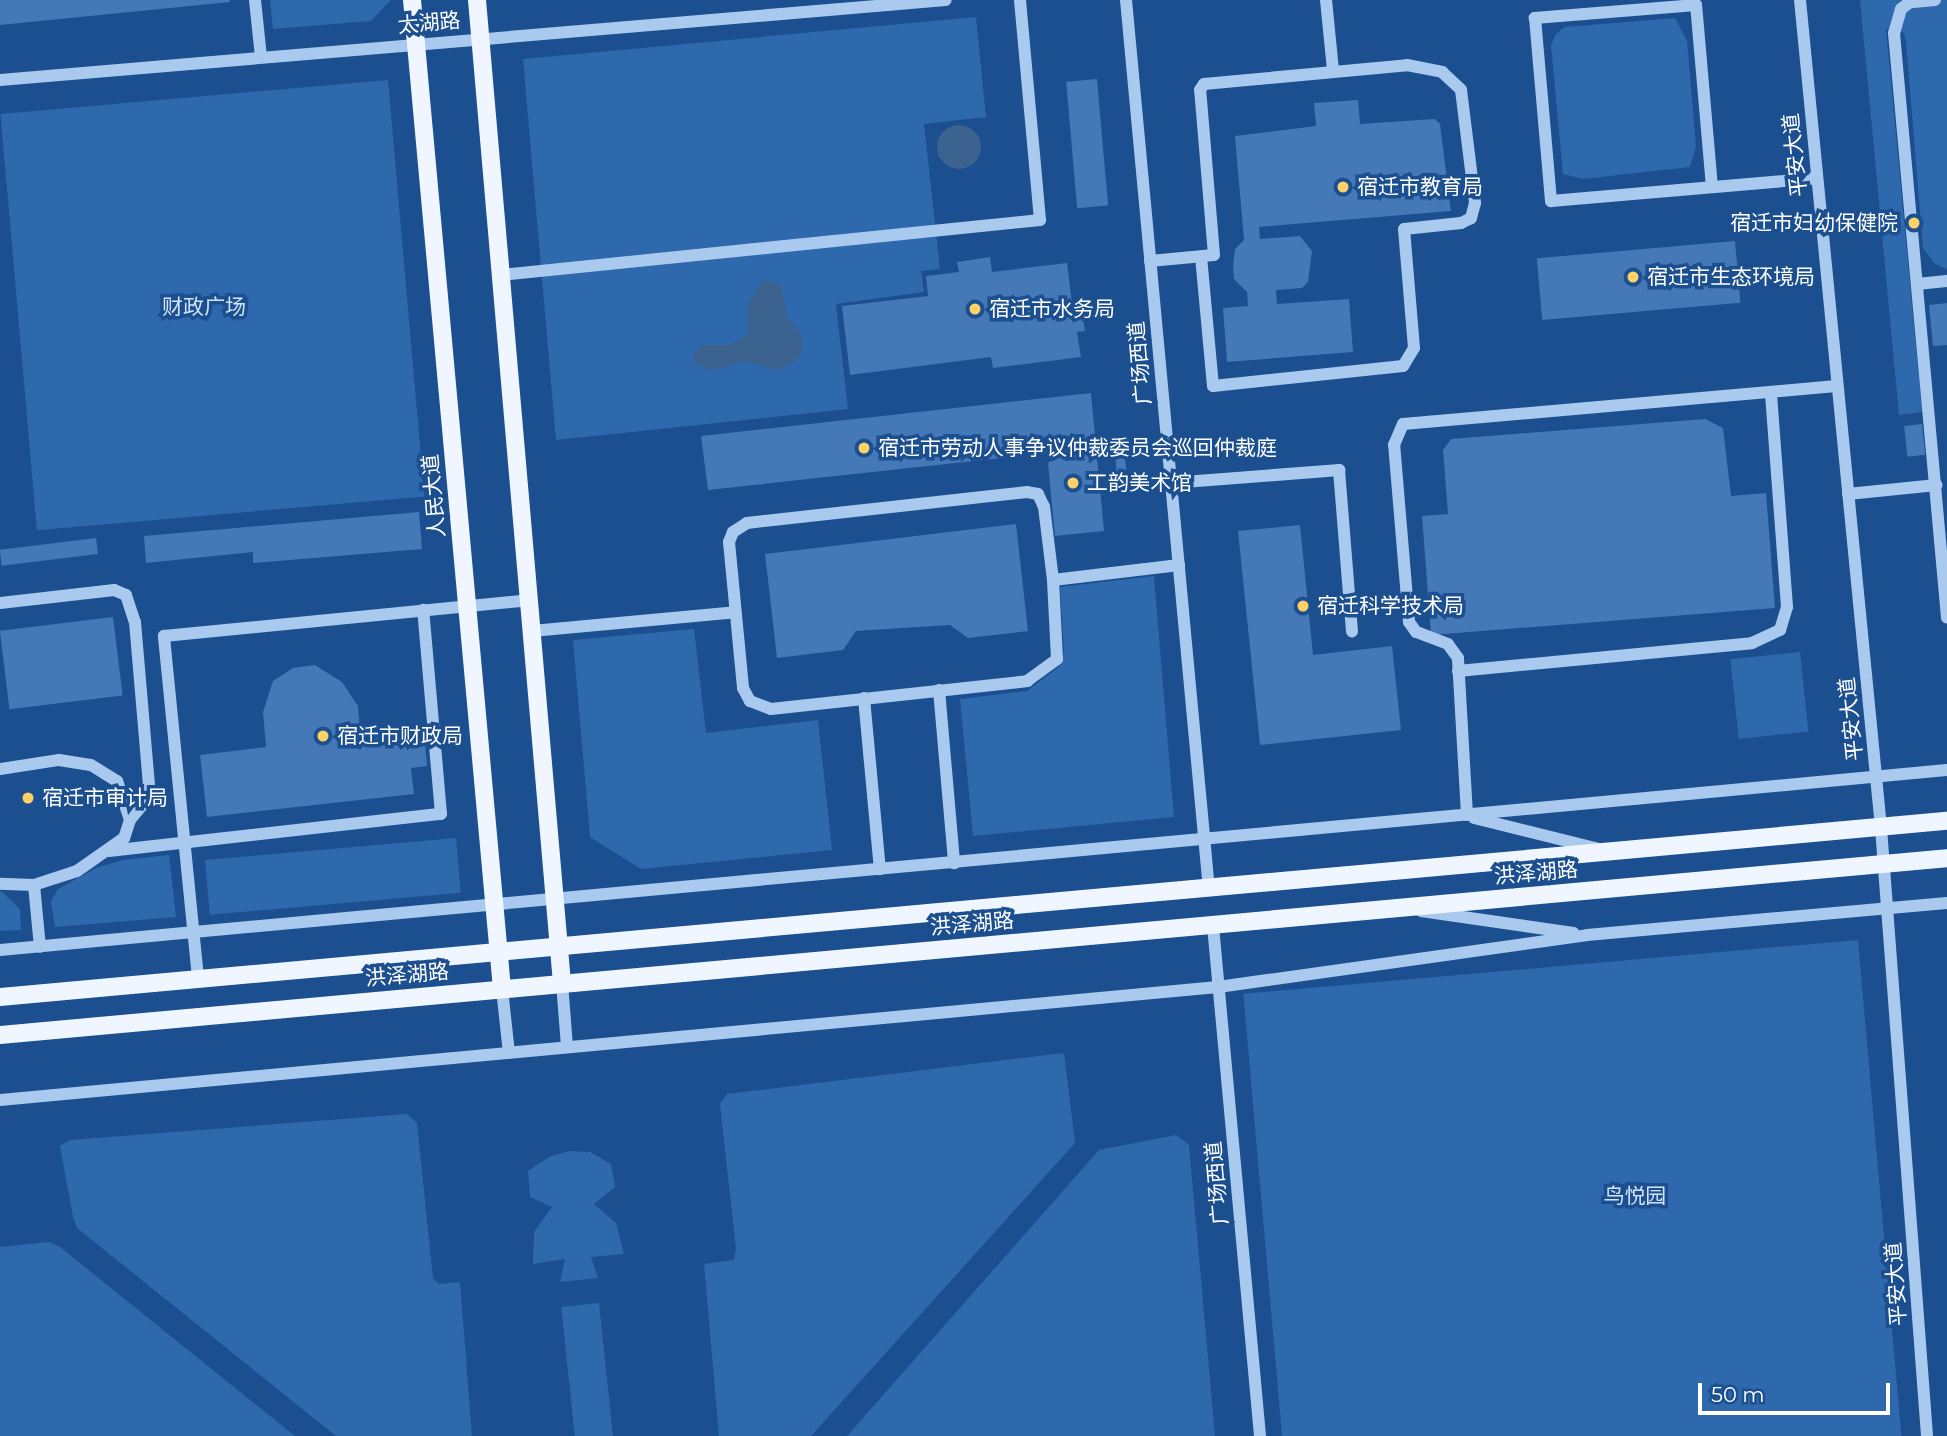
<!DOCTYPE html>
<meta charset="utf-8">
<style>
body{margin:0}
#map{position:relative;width:1947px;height:1436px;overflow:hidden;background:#1b4f8f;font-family:Montserrat,"Noto Sans SC",sans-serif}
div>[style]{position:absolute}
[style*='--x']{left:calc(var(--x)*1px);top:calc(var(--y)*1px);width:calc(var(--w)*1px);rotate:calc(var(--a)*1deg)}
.green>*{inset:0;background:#2e69ad;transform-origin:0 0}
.water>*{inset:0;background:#3c6290}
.round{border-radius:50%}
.building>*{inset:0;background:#4478b7;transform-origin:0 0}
.minor>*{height:12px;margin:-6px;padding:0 6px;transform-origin:6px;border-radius:6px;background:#a9c9ee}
.major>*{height:18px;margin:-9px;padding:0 9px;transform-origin:9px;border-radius:9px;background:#f0f6ff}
.dots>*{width:19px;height:19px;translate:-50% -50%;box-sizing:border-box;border:4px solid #1b4f8f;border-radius:50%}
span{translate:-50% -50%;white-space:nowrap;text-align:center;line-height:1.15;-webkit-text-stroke:7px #1b4f8f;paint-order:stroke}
.street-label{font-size:21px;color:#fff}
.poi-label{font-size:21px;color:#fff}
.left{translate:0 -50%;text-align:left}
.right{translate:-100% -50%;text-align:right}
.park-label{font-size:21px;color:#cfe3fa}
.scale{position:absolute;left:1698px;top:1383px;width:192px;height:32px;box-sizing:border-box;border:4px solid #fff;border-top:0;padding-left:9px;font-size:21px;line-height:24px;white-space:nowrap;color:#fff;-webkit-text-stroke:5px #1b4f8f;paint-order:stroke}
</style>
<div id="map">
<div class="green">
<div style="clip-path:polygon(270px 0,390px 0,390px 1px,371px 21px,273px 29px)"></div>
<div style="clip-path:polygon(1860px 0,1947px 0,1947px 269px,1935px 264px,1923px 248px,1906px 41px,1903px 32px,1886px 29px,1922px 412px,1899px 415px)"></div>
<div style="clip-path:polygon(976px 17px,986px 117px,924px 124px,940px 269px,921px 271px,924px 292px,836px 304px,848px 409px,556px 440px,523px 59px)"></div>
<div style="clip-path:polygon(1675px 18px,1687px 41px,1696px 146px,1690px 167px,1583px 179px,1563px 174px,1551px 45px,1556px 34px,1565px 27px)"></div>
<div style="left:388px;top:80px;width:418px;height:389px;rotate:85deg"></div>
<div style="clip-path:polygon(1154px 576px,1174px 817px,973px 836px,960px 699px,1027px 691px,1060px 666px,1064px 652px,1060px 587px)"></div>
<div style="clip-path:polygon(694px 629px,706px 733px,818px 720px,832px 850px,641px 869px,590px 837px,573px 640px)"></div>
<div style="left:1800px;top:652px;width:80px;height:70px;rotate:84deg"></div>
<div style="left:456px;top:838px;width:55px;height:252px;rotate:85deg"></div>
<div style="clip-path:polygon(169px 855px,176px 917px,55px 927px,51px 902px,58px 889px,96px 868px,123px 860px)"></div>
<div style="clip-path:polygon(0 890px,20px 909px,21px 930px,0 931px)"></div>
<div style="left:1858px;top:940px;width:498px;height:617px;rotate:85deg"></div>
<div style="clip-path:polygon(1064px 1053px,1075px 1143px,811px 1436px,719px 1436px,704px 1264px,734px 1260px,736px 1249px,720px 1104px,727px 1094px)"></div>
<div style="clip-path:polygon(407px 1114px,417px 1123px,433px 1278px,439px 1284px,460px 1282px,472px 1436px,336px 1436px,77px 1228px,73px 1217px,60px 1146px,70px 1140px)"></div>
<div style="clip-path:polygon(1176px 1135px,1189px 1145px,1215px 1436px,847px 1436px,1099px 1150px)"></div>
<div style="clip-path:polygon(569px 1151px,590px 1152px,611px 1164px,615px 1187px,594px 1204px,616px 1223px,624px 1254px,591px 1257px,598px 1278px,560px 1282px,565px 1259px,533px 1264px,534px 1232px,552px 1207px,530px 1197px,528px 1171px,549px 1157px)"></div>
<div style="clip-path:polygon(49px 1242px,60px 1247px,295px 1436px,0 1436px,0 1247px)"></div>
<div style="left:599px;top:1303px;width:134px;height:38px;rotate:84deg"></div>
</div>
<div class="water">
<div class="round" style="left:937px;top:125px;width:44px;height:44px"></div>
<div style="clip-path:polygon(763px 280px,781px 285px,787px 316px,803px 337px,802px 351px,796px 361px,777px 370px,745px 361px,713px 370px,696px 364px,693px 354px,702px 345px,731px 345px,747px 334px,748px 305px)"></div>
</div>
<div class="building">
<div style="clip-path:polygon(0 0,230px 0,230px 2px,0 25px)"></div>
<div style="left:1097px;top:79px;width:127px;height:31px;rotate:85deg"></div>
<div style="clip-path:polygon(1358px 100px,1360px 124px,1435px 119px,1440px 124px,1451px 211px,1259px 227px,1260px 239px,1300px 236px,1312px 251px,1308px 282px,1302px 288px,1276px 290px,1277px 304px,1349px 299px,1353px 352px,1227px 362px,1223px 308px,1248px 306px,1247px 292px,1234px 279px,1233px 266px,1235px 249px,1244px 240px,1235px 136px,1316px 126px,1314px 103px)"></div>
<div style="left:1735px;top:241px;width:62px;height:199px;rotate:85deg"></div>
<div style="clip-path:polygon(990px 257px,992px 272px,1067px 263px,1073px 311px,1082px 310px,1085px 331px,1077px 332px,1081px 357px,993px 368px,991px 357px,850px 375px,842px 306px,928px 296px,926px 276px,959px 272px,957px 262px)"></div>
<div style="clip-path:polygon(1947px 303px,1947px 345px,1933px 346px,1929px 305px)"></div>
<div style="clip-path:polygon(1091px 393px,1104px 531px,1055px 536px,1047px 453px,708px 490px,701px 436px)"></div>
<div style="clip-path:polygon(1705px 419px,1723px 428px,1731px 496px,1766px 493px,1775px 608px,1431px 635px,1422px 516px,1448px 514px,1443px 450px,1451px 439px)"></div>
<div style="left:1922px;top:424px;width:31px;height:18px;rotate:84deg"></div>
<div style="clip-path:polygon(1114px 442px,1123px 442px,1127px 475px,1117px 477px)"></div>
<div style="clip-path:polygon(419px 512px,422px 549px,253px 563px,253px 552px,146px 563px,144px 536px)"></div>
<div style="clip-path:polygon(1016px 524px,1028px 631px,968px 638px,950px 625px,856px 631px,843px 650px,777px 658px,765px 554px)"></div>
<div style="clip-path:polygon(1300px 525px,1313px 655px,1392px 646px,1401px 730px,1260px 745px,1238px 531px)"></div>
<div style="left:96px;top:538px;width:16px;height:97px;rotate:83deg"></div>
<div style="left:113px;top:617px;width:79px;height:114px;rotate:83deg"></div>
<div style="clip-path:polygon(315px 665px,342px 682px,358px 706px,361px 740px,424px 733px,427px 766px,411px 768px,414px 794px,207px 817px,200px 755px,266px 747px,263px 712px,273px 681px,293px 668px)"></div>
</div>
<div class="minor">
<div style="--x:255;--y:0;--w:57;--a:84"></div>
<div style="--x:1126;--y:0;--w:894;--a:84.67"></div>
<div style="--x:1326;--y:0;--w:70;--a:84.3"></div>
<div style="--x:1800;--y:0;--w:832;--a:84.41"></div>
<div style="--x:1881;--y:828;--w:610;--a:85.67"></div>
<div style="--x:1935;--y:0;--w:25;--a:175"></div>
<div style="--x:1910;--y:2;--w:11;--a:142"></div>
<div style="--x:1901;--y:9;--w:25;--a:106"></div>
<div style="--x:1894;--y:33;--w:587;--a:84.82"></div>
<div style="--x:0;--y:80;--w:949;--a:-4.83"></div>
<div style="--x:1712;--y:187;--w:183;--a:-95"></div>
<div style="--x:1696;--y:5;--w:162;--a:175.4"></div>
<div style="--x:1535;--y:18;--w:184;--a:85"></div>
<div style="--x:1551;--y:201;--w:267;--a:-4.9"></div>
<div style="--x:1150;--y:261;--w:64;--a:-5.4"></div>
<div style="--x:1214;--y:255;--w:166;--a:-94.8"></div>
<div style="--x:1200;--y:90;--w:7;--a:-56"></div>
<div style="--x:1204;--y:84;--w:204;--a:-5.3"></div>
<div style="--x:1407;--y:65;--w:36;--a:11"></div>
<div style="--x:1442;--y:72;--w:26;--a:43"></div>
<div style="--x:1461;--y:90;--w:114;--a:82.9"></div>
<div style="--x:1475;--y:203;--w:16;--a:105"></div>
<div style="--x:1471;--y:218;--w:11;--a:153"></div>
<div style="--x:1461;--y:223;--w:57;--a:174"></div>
<div style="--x:1404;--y:229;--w:119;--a:85.2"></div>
<div style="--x:1414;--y:348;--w:21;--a:121"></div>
<div style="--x:1403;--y:366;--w:191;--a:174"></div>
<div style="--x:1213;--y:386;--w:130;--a:-95.3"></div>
<div style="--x:501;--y:275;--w:542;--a:-5.83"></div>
<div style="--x:1040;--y:220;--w:221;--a:-95.2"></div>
<div style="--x:1917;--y:284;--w:30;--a:-6"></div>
<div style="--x:1171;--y:483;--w:169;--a:-4.4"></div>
<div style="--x:1339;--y:470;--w:162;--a:85.4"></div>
<div style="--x:1848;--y:494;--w:89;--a:-5.8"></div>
<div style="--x:1053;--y:580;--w:74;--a:-97"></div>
<div style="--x:1044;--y:507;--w:14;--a:-115"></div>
<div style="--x:1038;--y:494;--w:11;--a:-170"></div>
<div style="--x:1027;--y:492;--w:282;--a:173.7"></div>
<div style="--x:747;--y:523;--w:17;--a:147"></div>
<div style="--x:733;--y:532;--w:11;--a:112"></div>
<div style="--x:729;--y:542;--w:147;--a:84.5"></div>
<div style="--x:743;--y:688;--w:15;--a:62"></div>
<div style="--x:750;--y:701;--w:22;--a:21"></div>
<div style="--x:771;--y:709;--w:258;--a:-6.2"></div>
<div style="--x:1027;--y:681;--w:37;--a:-36"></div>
<div style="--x:1057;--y:659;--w:79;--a:-92.9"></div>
<div style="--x:1053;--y:580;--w:127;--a:-6.8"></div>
<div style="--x:0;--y:603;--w:115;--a:-6.5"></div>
<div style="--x:114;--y:590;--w:13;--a:23"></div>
<div style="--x:126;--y:595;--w:28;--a:72"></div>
<div style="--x:135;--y:622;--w:175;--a:85.1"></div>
<div style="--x:150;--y:796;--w:31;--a:130"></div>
<div style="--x:532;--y:631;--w:204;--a:-5.3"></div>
<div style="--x:1458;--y:671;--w:295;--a:-5.4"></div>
<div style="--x:1752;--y:643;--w:31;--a:-25"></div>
<div style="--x:1780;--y:630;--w:24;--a:-73"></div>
<div style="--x:1787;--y:607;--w:213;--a:-94.3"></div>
<div style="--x:939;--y:690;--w:174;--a:85"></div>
<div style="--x:864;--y:698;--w:172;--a:84.7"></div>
<div style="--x:0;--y:769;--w:60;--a:-8.7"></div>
<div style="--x:59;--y:760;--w:32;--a:9"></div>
<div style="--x:91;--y:765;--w:31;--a:32"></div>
<div style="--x:117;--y:781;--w:41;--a:71.6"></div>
<div style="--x:130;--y:820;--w:19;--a:108"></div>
<div style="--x:124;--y:838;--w:57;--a:144.9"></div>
<div style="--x:77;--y:871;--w:45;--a:162"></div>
<div style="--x:34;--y:885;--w:34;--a:-178"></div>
<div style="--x:1467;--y:815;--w:157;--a:-93.3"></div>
<div style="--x:1458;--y:658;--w:17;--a:-126"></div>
<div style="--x:1448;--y:644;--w:34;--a:-159"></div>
<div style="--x:1416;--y:632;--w:12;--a:-125"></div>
<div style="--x:1409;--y:622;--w:178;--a:-94.8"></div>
<div style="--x:1394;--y:445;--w:23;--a:-67"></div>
<div style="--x:1403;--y:424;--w:435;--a:-5"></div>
<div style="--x:1474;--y:818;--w:129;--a:13.9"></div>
<div style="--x:109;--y:851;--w:334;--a:-6.4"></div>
<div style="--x:441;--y:814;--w:205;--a:-95"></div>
<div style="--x:34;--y:885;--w:62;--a:84.5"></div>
<div style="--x:1421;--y:911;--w:154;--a:8.2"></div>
<div style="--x:1213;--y:926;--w:512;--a:84.73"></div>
<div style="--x:0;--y:950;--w:1955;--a:-5.28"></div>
<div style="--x:198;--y:978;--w:344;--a:-95.7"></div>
<div style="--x:164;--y:636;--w:367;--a:-5.6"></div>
<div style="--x:562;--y:983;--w:64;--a:85.5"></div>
<div style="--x:502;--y:989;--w:64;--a:83.8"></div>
<div style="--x:0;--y:1100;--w:1223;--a:-5.3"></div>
<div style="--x:1218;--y:987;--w:373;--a:-8"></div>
<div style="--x:1587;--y:935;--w:361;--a:-5.1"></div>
</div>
<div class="major">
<div style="--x:412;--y:0;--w:993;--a:84.8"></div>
<div style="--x:477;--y:0;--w:987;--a:85.06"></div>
<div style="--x:0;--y:997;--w:1955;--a:-5.17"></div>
<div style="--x:0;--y:1035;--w:1955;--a:-5.19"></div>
</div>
<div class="dots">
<div style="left:1343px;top:187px;background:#ffd166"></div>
<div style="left:1914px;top:223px;background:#ffd166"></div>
<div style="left:1633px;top:277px;background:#ffd166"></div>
<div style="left:975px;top:309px;background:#ffd166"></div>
<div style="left:864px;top:448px;background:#ffd166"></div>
<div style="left:1073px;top:483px;background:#ffd166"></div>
<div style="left:1303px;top:606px;background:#ffd166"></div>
<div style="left:323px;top:736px;background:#ffd166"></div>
<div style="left:28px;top:798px;background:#ffd166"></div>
</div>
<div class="street-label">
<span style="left:429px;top:23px;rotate:-5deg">太湖路</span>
<span style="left:1795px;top:155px;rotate:-96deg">平安大道</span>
<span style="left:1140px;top:363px;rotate:-95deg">广场西道</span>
<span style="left:434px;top:496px;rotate:-95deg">人民大道</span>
<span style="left:1851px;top:719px;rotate:-96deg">平安大道</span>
<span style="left:1536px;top:873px;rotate:-5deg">洪泽湖路</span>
<span style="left:972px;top:924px;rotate:-5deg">洪泽湖路</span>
<span style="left:407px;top:975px;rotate:-5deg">洪泽湖路</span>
<span style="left:1217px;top:1183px;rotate:-95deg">广场西道</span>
<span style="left:1896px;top:1284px;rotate:-94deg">平安大道</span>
</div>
<div class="poi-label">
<span class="left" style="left:1357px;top:187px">宿迁市教育局</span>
<span class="right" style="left:1898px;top:223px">宿迁市妇幼保健院</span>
<span class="left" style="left:1647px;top:277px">宿迁市生态环境局</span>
<span class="left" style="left:989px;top:309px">宿迁市水务局</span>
<span class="left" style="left:878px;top:448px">宿迁市劳动人事争议仲裁委员会巡回仲裁庭</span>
<span class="left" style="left:1087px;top:483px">工韵美术馆</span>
<span class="left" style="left:1317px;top:606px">宿迁科学技术局</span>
<span class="left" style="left:337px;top:736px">宿迁市财政局</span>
<span class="left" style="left:42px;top:798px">宿迁市审计局</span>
</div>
<div class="park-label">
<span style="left:204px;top:307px">财政广场</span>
<span style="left:1635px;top:1196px">鸟悦园</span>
</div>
<div class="scale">50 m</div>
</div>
